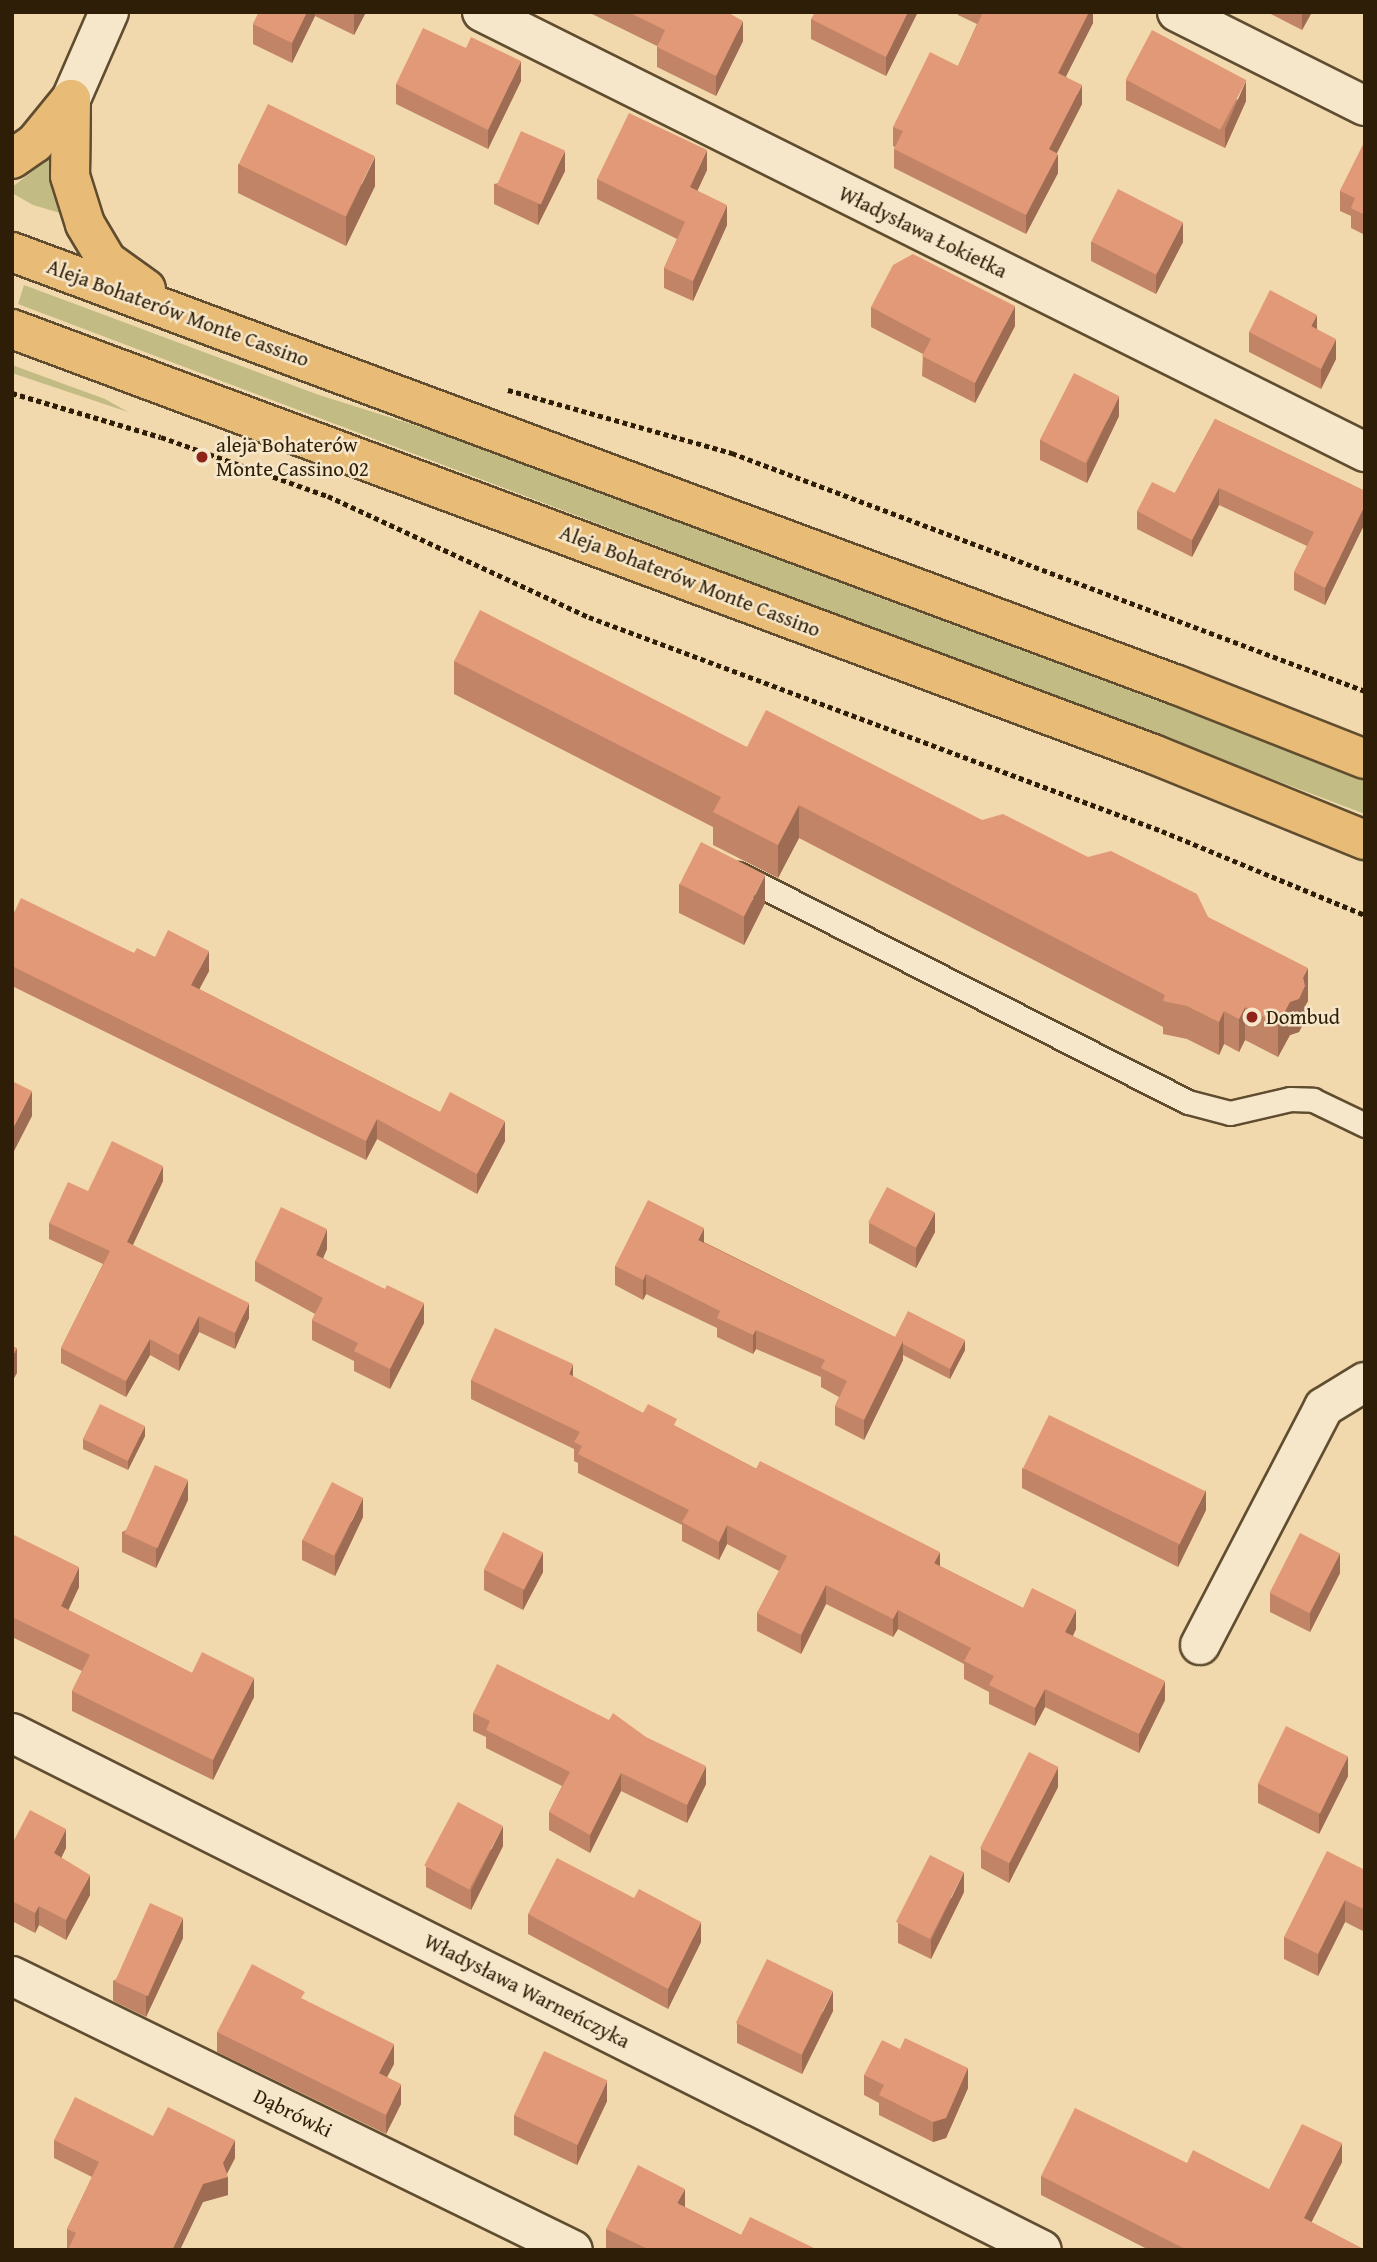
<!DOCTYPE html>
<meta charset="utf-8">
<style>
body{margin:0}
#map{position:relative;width:1377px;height:2262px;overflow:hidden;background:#f1d9ad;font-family:"Gentium Book Plus",serif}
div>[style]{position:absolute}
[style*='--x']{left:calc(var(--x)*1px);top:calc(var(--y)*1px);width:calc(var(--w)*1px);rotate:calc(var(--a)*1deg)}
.green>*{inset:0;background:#c2bc84}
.path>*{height:4.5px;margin-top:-2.25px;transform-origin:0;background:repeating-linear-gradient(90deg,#2f1e07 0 5px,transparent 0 8.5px)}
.roads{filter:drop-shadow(2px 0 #604d30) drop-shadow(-2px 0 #604d30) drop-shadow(0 2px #604d30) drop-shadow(0 -2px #604d30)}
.service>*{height:23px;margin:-11.5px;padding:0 11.5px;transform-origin:11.5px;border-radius:11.5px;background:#f6e6ca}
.minor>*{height:38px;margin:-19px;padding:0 19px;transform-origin:19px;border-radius:19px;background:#f6e6ca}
.tertiary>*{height:38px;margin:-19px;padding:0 19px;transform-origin:19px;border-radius:19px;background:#f6e6ca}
.primary>*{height:38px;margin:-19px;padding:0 19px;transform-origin:19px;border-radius:19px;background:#e8bc76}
.wall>*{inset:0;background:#c28466}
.shaded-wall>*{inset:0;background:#9e6b53}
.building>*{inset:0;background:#e29977;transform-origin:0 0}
.dots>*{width:19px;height:19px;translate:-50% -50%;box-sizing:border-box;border:4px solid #f6e6ca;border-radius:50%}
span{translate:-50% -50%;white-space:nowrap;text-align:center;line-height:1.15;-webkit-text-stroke:5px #f6e6ca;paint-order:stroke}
.street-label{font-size:21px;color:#2f1e07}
.poi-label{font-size:21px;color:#2f1e07}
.left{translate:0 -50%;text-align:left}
.frame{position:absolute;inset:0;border:14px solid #2f1e07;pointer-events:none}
</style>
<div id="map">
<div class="green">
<div style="clip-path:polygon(57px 153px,67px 215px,33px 205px,12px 193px,12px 187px)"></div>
<div style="clip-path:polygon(24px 285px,319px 395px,427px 429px,1308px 757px,1365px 781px,1365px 814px,18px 304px)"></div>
<div style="clip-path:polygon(12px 365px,105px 399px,128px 412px,12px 373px)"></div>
</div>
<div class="path">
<div style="--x:508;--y:390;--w:233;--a:15.7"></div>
<div style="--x:732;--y:453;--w:676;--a:20.61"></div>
<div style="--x:12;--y:393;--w:155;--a:16.5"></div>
<div style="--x:161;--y:437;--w:177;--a:19.5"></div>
<div style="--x:328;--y:496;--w:288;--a:24.9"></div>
<div style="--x:589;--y:617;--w:612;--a:20.48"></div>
<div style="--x:1162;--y:831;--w:220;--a:22.5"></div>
</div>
<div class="roads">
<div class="service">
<div style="--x:738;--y:874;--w:504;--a:26.87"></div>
<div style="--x:1188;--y:1102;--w:43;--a:14.7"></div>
<div style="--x:1230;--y:1113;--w:62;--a:-13.1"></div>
<div style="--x:1290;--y:1099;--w:23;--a:2"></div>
<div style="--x:1313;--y:1100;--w:58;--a:25.7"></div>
</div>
<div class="minor">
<div style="--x:482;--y:12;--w:987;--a:26.49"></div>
<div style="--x:1177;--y:12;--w:210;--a:26.6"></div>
<div style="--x:1200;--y:1645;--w:268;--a:-62.5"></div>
<div style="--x:1324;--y:1407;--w:48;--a:-31.4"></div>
<div style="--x:12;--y:1733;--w:1152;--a:26.65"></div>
<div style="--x:12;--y:1976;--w:624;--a:26.03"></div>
</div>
<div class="tertiary">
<div style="--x:71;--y:99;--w:95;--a:-66.4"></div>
</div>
<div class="primary">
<div style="--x:71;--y:99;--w:77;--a:90.7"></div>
<div style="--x:70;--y:176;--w:50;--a:72.6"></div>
<div style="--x:85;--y:224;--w:43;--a:59.3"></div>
<div style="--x:107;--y:261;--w:48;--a:35.7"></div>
<div style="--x:12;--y:159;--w:28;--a:-35"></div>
<div style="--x:35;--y:143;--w:57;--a:-50.7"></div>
<div style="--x:12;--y:252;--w:1243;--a:20.39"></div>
<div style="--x:1177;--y:685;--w:202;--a:21.5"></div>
<div style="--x:12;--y:329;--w:1218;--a:20.43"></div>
<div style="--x:1153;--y:754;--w:229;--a:22.1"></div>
</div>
</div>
<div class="wall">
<div style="clip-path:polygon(259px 12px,366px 12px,354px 35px,315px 16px,292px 63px,253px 44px,253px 24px)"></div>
<div style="clip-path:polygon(588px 12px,727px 12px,743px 41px,716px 96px,657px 67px,657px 46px)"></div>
<div style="clip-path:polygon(917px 12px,886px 76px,811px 39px,811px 19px)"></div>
<div style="clip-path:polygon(958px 12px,1093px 12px,1093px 23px,1066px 76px,1082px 104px,1057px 153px,1058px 173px,1026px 234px,894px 168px,894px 149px,895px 147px,893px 146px,893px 127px,958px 66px,977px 24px,958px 15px)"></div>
<div style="clip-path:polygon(1267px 12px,1312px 12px,1302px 30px)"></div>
<div style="clip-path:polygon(1126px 80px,1246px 101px,1225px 148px,1126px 100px)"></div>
<div style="clip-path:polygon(521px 81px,488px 149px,396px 104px,396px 84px)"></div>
<div style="clip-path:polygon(1365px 141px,1365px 235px,1351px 228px,1351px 216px,1340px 211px,1340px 191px)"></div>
<div style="clip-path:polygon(238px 164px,375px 186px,346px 246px,238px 193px)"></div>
<div style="clip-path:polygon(707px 170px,697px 190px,727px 225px,693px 301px,664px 288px,664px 268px,677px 239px,597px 199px,597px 179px)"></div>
<div style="clip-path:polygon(565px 171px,538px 225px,494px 204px,494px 184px)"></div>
<div style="clip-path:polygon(1091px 242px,1183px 242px,1156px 294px,1091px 261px)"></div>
<div style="clip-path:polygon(871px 307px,1015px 326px,975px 403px,922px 376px,923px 354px,871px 327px)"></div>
<div style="clip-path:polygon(1317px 329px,1336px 359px,1321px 389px,1249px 352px,1249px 332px)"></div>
<div style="clip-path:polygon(1119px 416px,1087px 483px,1040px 460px,1040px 440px)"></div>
<div style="clip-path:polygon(1215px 419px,1365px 491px,1365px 523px,1325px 605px,1294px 590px,1294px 572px,1307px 546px,1219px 505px,1192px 557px,1137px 529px,1137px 511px,1175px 493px)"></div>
<div style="clip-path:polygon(454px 661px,747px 747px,982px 820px,1208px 917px,1308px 1001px,1305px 1006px,1305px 1020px,1299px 1032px,1290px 1035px,1278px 1057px,1245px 1040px,1239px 1052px,1224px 1044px,1219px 1055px,1187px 1039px,1163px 1034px,1163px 1027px,799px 838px,778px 878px,713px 845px,713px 827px,454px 694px)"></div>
<div style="clip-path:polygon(679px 884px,765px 903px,744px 945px,679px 913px)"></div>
<div style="clip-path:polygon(12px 917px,134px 953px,155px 957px,209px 971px,199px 989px,440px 1112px,505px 1141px,477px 1194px,377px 1139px,366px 1160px,12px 986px)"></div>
<div style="clip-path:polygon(163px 1181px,133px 1245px,249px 1318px,235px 1349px,199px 1332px,179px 1371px,150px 1355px,126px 1397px,61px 1363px,61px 1348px,103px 1264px,49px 1239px,49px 1223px)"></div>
<div style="clip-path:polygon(869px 1223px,935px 1232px,916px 1268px,869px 1243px)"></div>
<div style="clip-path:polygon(704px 1242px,895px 1337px,965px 1350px,950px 1379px,903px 1355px,903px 1360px,864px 1440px,835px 1425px,835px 1406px,839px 1397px,821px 1387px,821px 1377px,756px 1349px,753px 1354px,717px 1337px,717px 1328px,646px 1294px,643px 1300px,615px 1285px,615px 1266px)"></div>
<div style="clip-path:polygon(327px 1249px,323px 1258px,424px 1323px,390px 1389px,354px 1371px,354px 1361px,312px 1340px,312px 1320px,315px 1314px,255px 1281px,255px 1261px)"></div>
<div style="clip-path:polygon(573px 1377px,643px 1413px,677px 1427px,940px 1566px,1023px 1608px,1076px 1629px,1073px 1636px,1165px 1700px,1139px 1753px,1045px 1707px,1035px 1726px,989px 1704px,989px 1692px,964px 1679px,964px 1664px,898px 1629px,893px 1637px,826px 1604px,801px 1654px,757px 1631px,757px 1613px,779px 1571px,727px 1544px,719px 1560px,682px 1541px,682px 1525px,578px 1473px,578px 1463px,574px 1461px,574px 1449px,471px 1399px,471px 1380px)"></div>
<div style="clip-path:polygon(145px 1436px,128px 1470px,83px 1449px,83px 1439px)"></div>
<div style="clip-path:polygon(1022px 1468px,1206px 1510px,1178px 1567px,1022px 1488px)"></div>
<div style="clip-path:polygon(188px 1500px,156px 1568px,122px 1552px,122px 1532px)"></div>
<div style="clip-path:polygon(363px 1517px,335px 1576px,302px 1560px,302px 1540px)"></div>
<div style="clip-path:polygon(12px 1539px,79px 1587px,68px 1610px,192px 1673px,254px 1697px,213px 1780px,72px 1711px,72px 1691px,82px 1671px,12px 1637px)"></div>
<div style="clip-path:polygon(484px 1570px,543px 1572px,523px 1610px,484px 1590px)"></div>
<div style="clip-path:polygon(1340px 1573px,1310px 1632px,1270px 1612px,1270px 1593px)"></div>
<div style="clip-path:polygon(473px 1713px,706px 1784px,687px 1823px,621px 1791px,590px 1853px,549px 1830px,549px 1812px,562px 1786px,486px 1748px,486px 1737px,473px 1731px)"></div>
<div style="clip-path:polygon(1348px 1776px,1319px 1834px,1258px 1803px,1258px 1783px)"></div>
<div style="clip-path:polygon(1058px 1787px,1009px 1883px,981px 1868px,981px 1849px)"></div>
<div style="clip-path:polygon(12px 1844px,66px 1848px,61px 1857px,90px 1895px,66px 1940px,39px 1925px,35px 1933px,12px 1921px)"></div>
<div style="clip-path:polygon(503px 1846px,471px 1910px,426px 1887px,426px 1867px)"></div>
<div style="clip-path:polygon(1365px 1870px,1365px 1932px,1345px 1922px,1318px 1976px,1284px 1959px,1284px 1937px)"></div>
<div style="clip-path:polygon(964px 1892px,931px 1959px,898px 1943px,898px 1923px)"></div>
<div style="clip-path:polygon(634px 1898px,701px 1942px,668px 2009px,528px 1934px,528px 1914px)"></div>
<div style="clip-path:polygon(183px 1938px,146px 2017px,113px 2001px,113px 1981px)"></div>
<div style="clip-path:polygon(305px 2000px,394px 2064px,387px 2077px,401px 2104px,386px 2134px,217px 2052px,217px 2032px)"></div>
<div style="clip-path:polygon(833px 2011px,802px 2074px,737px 2043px,737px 2023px)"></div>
<div style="clip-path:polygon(864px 2075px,968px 2088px,946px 2138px,933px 2142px,879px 2115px,879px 2103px,864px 2095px)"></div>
<div style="clip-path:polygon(607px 2101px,577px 2165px,514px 2135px,514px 2115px)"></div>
<div style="clip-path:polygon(153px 2136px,235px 2158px,227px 2174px,228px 2195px,203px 2202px,69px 2248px,67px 2248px,67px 2229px,92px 2177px,54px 2158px,54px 2140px)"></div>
<div style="clip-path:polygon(1342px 2162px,1311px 2222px,1365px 2250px,1149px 2250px,1041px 2195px,1041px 2176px,1269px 2189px)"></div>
<div style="clip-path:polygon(685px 2207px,741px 2235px,818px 2250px,606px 2250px,606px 2229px)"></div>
</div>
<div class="shaded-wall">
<div style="clip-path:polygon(307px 12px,315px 12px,315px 16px,292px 63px,292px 43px)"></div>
<div style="clip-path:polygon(356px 12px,366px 12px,354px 35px,354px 15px)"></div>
<div style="clip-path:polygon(908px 12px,917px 12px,917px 14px,886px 76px,886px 57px)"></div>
<div style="clip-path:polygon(1089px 12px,1093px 12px,1093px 23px,1058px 92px,1058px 73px)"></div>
<div style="clip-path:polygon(1302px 12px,1312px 12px,1302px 30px)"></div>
<div style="clip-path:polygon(743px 21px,743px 41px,716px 96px,716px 76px)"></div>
<div style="clip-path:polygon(521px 61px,521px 81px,488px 149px,488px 130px)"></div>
<div style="clip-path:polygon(1246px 81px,1246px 101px,1225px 148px,1225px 129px)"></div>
<div style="clip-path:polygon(1082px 85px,1082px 104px,1049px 168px,1049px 149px)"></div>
<div style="clip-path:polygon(707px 150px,707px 170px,690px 207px,690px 187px)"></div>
<div style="clip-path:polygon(565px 151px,565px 171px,538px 225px,538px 205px)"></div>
<div style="clip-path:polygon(1058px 154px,1058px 173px,1026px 234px,1026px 215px)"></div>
<div style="clip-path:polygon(375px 157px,375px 186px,346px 246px,346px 217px)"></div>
<div style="clip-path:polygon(727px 205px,727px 225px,693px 301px,693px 281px)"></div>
<div style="clip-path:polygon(1183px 222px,1183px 242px,1156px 294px,1156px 274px)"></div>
<div style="clip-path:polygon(1015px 306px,1015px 326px,975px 403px,975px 383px)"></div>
<div style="clip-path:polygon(1317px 315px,1317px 335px,1311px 326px)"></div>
<div style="clip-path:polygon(1336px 339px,1336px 359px,1321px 389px,1321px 369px)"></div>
<div style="clip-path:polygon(1119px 396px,1119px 416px,1087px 483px,1087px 463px)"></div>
<div style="clip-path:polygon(1219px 488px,1219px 505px,1192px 557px,1192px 540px)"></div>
<div style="clip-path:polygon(1365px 505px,1365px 523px,1325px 605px,1325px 588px)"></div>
<div style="clip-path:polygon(799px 805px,799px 838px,778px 878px,778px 845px)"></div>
<div style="clip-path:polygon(765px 875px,765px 903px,744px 945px,744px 917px)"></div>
<div style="clip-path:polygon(209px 951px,209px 971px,191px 1005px,191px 985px)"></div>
<div style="clip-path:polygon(1308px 968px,1308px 1001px,1305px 1006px,1305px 1020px,1299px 1032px,1290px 1035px,1278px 1057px,1278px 1024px)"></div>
<div style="clip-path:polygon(1245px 1007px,1245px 1040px,1239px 1052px,1239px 1019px)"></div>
<div style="clip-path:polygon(1224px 1011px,1224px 1044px,1219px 1055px,1219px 1022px)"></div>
<div style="clip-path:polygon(32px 1091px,32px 1116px,12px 1155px,12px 1130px)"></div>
<div style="clip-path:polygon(377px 1119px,377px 1139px,366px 1160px,366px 1141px)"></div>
<div style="clip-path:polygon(505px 1121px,505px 1141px,477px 1194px,477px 1174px)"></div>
<div style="clip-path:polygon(163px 1166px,163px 1181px,127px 1257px,127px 1242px)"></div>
<div style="clip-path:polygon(935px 1212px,935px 1232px,916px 1268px,916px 1248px)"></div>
<div style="clip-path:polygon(704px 1228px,704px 1247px,698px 1240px)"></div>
<div style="clip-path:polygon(327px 1229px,327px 1249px,316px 1274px,316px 1255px)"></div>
<div style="clip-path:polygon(646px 1274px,646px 1294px,643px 1300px,643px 1280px)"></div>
<div style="clip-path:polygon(249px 1303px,249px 1318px,235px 1349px,235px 1333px)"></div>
<div style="clip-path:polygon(424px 1303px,424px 1323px,390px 1389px,390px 1369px)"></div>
<div style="clip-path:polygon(199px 1316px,199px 1332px,179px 1371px,179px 1355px)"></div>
<div style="clip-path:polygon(756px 1330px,756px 1349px,753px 1354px,753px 1335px)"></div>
<div style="clip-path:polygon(150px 1339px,150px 1355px,126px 1397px,126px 1381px)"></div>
<div style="clip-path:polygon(965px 1340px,965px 1350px,950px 1379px,950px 1369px)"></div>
<div style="clip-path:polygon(903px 1341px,903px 1360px,864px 1440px,864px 1420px)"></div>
<div style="clip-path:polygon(17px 1348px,17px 1373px,12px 1382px,12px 1357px)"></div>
<div style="clip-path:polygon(573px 1364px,573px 1383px,569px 1374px)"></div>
<div style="clip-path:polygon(145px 1426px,145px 1436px,128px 1470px,128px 1460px)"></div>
<div style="clip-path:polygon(188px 1480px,188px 1500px,156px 1568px,156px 1548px)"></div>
<div style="clip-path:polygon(1206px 1490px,1206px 1510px,1178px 1567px,1178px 1547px)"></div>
<div style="clip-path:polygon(363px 1498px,363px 1517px,335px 1576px,335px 1556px)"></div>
<div style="clip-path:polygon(727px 1525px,727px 1544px,719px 1560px,719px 1542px)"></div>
<div style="clip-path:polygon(543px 1552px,543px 1572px,523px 1610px,523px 1591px)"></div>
<div style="clip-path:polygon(940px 1552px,940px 1570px,934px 1563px)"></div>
<div style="clip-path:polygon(1340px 1553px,1340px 1573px,1310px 1632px,1310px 1612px)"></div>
<div style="clip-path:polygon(79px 1567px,79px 1587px,61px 1626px,61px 1606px)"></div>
<div style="clip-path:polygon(826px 1585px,826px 1604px,801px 1654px,801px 1635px)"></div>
<div style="clip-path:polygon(898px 1610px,898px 1629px,893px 1637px,893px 1619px)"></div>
<div style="clip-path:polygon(1076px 1610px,1076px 1629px,1065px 1651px,1065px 1632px)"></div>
<div style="clip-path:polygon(254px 1678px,254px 1697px,213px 1780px,213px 1760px)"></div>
<div style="clip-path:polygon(1165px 1681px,1165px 1700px,1139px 1753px,1139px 1734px)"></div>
<div style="clip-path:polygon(1045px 1689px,1045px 1707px,1035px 1726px,1035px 1708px)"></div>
<div style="clip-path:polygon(1348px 1756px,1348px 1776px,1319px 1834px,1319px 1814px)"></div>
<div style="clip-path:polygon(706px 1766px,706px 1784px,687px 1823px,687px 1805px)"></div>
<div style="clip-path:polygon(1058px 1767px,1058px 1787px,1009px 1883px,1009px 1863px)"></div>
<div style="clip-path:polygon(621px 1773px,621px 1791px,590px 1853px,590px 1835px)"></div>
<div style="clip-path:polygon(503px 1826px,503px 1846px,471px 1910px,471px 1890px)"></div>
<div style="clip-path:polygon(66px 1829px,66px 1848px,54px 1873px,54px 1853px)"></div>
<div style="clip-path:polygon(964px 1872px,964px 1892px,931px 1959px,931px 1940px)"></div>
<div style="clip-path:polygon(90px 1875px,90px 1895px,66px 1940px,66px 1920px)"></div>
<div style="clip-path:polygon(1345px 1900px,1345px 1922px,1318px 1976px,1318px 1954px)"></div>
<div style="clip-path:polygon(39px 1906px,39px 1925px,35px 1933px,35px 1913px)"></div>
<div style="clip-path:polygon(183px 1918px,183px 1938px,146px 2017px,146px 1997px)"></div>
<div style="clip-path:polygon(701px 1922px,701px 1942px,668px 2009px,668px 1989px)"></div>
<div style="clip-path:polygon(833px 1991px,833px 2011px,802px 2074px,802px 2055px)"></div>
<div style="clip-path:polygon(394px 2044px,394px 2064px,379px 2092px,379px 2073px)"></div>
<div style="clip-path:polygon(968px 2068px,968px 2088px,946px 2138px,933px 2142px,933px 2122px)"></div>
<div style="clip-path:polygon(607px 2081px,607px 2101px,577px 2165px,577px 2146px)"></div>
<div style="clip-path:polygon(401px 2084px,401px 2104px,386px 2134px,386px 2115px)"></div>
<div style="clip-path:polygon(235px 2140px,235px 2158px,225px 2177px,228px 2177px,228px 2195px,203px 2202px,180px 2250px,172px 2250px,203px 2184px,223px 2163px)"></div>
<div style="clip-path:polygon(1342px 2143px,1342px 2162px,1304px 2237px,1304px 2218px)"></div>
<div style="clip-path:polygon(685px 2189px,685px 2214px,677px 2203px)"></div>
</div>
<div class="building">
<div style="clip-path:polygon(259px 12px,307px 12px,292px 43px,253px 24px)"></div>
<div style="clip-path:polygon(628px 12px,727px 12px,743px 21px,716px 76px,657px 47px,665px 30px)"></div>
<div style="clip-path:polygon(815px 12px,908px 12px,886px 57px,811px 19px)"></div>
<div style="clip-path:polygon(983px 12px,1089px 12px,1058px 73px,1082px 85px,1049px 149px,1058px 154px,1026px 215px,894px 149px,903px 131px,893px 127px,930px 52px,958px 66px)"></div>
<div style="clip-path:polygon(423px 28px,466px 48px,471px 37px,521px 61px,488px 130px,396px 84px)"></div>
<div style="left:1152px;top:30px;width:107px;height:56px;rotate:28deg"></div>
<div style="left:268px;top:104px;width:119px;height:67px;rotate:26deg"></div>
<div style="clip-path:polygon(629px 113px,707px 150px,690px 187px,727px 205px,693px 281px,664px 268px,685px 222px,597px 179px)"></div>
<div style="left:521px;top:131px;width:48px;height:59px;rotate:24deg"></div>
<div style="clip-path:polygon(1365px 141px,1365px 215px,1351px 208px,1355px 198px,1340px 191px)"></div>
<div style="left:1118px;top:189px;width:73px;height:59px;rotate:27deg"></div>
<div style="clip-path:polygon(913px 254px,1015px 306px,975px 383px,922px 356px,931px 339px,871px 307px,893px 265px)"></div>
<div style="clip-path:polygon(1270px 290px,1317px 315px,1311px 326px,1336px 339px,1321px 369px,1249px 332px)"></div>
<div style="left:1074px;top:373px;width:51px;height:75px;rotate:27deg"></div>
<div style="clip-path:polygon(1215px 419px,1365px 491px,1365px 505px,1325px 588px,1294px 572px,1314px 532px,1219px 488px,1192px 540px,1137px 511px,1152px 482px,1175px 493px)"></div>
<div style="clip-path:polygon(480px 610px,747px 747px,766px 710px,982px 820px,1003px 814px,1088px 857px,1111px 851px,1197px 894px,1208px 917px,1308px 968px,1303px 977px,1305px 986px,1299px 999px,1290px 1002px,1278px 1024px,1245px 1007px,1239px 1019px,1224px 1011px,1219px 1022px,1187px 1006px,1163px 1001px,1165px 995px,799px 805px,778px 845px,713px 812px,721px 797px,454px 661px)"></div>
<div style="left:701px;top:842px;width:72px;height:47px;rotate:27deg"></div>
<div style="clip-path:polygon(21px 898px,134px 953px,137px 948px,155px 957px,168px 930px,209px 951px,191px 985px,440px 1112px,450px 1092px,505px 1121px,477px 1174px,377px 1119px,366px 1141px,12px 966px,12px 917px)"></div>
<div style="clip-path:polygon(12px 1081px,32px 1091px,12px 1130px)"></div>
<div style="clip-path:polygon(112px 1141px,163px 1166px,127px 1242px,249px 1303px,235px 1333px,199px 1316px,179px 1355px,150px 1339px,126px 1381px,61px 1348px,110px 1251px,49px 1223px,68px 1182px,88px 1191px)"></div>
<div style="left:887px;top:1187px;width:54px;height:40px;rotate:28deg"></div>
<div style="clip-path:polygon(648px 1200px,704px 1228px,698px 1240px,903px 1341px,864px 1420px,835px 1406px,847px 1381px,821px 1368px,825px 1360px,756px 1330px,753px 1335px,717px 1318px,720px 1311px,646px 1274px,643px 1280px,615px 1266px)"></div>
<div style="clip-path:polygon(281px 1207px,327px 1229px,316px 1255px,385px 1289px,387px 1285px,424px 1303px,390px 1369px,354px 1351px,358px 1343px,312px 1320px,323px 1298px,255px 1261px)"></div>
<div style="clip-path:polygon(908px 1311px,965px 1340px,950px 1369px,903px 1344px,903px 1341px,895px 1337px)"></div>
<div style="clip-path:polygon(495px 1328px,573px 1364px,569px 1374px,643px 1413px,648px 1404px,677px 1419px,674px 1425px,756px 1469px,760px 1461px,940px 1552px,934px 1563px,1023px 1608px,1032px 1588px,1076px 1610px,1065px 1632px,1165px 1681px,1139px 1734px,1045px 1689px,1035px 1708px,989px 1685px,994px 1676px,964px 1661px,971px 1648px,898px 1610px,893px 1619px,826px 1585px,801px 1635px,757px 1613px,787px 1556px,727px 1525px,719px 1542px,682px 1522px,689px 1510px,578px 1454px,582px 1446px,574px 1442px,580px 1432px,471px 1380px)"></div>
<div style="clip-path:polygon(12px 1346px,17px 1348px,12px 1357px)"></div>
<div style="left:100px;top:1404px;width:50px;height:39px;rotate:26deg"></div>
<div style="left:1049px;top:1415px;width:174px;height:59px;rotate:26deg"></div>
<div style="left:155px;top:1465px;width:36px;height:75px;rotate:24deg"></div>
<div style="left:332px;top:1482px;width:35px;height:65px;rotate:27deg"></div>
<div style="left:503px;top:1532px;width:45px;height:42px;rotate:27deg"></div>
<div style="left:1300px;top:1533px;width:45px;height:67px;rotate:27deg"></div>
<div style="clip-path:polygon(14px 1535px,79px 1567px,61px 1606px,192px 1673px,202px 1652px,254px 1678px,213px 1760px,72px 1691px,90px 1655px,12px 1617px,12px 1539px)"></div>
<div style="clip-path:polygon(497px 1664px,609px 1720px,613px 1713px,646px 1737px,706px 1766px,687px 1805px,621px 1773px,590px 1835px,549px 1812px,570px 1772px,486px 1730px,490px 1721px,473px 1713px)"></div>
<div style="left:1286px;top:1726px;width:69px;height:64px;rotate:26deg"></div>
<div style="left:1029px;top:1752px;width:33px;height:108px;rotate:27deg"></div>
<div style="left:458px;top:1802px;width:51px;height:72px;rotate:28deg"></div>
<div style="clip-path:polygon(30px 1810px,66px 1829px,54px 1853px,90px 1875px,66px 1920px,39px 1906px,35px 1913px,12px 1901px,12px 1844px)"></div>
<div style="clip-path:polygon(1327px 1851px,1365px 1870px,1365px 1910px,1345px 1900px,1318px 1954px,1284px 1937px)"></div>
<div style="left:930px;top:1855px;width:38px;height:75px;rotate:27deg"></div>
<div style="clip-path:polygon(557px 1858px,634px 1898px,639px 1889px,701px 1922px,668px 1989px,528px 1914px)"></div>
<div style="left:150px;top:1903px;width:36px;height:86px;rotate:24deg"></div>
<div style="left:767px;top:1959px;width:73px;height:71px;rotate:26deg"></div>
<div style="clip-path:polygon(252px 1964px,305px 1992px,301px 1998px,394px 2044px,379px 2073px,401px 2084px,386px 2115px,217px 2032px)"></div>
<div style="clip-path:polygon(905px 2038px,968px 2068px,946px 2118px,933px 2122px,879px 2095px,884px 2085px,864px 2075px,882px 2040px,900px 2049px)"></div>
<div style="left:544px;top:2051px;width:70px;height:71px;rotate:25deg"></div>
<div style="clip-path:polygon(75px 2097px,153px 2136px,168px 2107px,235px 2140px,223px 2163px,228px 2177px,203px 2184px,172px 2250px,68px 2250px,76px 2233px,67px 2229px,99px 2162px,54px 2140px)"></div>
<div style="clip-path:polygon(1075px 2108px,1187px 2163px,1193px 2150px,1269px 2189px,1302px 2124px,1342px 2143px,1304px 2218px,1365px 2250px,1187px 2250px,1041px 2176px)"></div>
<div style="clip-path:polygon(638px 2165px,685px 2189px,677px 2203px,741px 2235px,750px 2217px,818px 2250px,650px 2250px,606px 2229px)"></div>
</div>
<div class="dots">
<div style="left:202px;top:457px;background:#8f2418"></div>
<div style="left:1252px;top:1017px;background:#8f2418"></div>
</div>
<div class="street-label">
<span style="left:923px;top:232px;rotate:26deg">Władysława Łokietka</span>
<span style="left:178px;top:313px;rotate:20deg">Aleja Bohaterów Monte Cassino</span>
<span style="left:690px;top:581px;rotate:21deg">Aleja Bohaterów Monte Cassino</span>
<span style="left:527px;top:1991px;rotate:27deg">Władysława Warneńczyka</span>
<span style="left:293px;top:2113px;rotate:26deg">Dąbrówki</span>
</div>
<div class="poi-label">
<span class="left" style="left:216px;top:457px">aleja Bohaterów<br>Monte Cassino 02</span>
<span class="left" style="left:1266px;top:1017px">Dombud</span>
</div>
<div class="frame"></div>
</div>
